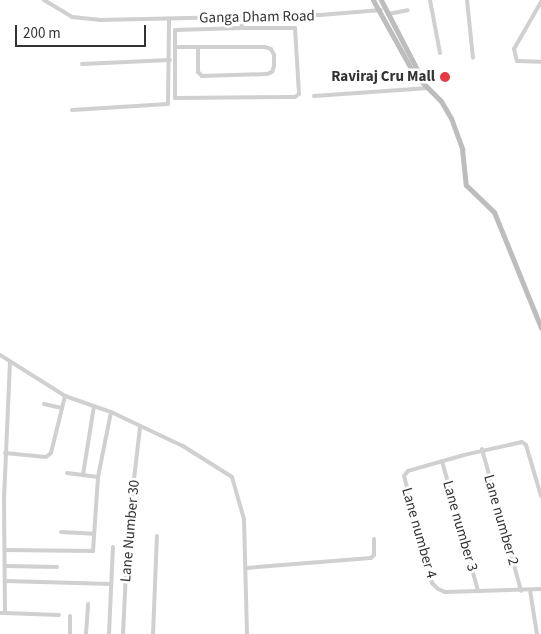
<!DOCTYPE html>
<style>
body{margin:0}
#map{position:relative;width:541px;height:634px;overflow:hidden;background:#fff;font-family:"Source Sans 3",sans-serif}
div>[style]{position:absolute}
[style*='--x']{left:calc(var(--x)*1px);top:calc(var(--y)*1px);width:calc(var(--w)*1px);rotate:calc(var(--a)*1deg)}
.minor>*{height:4px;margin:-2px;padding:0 2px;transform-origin:2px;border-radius:2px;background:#d0d0d0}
.secondary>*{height:5px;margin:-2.5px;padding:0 2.5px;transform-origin:2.5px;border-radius:2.5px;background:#bdbdbd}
.dots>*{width:14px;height:14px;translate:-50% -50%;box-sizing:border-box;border:2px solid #fff;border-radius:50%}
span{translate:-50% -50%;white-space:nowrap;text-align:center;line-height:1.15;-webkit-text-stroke:5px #fff;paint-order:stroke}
.street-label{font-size:15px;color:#333}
.poi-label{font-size:15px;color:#333;font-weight:700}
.right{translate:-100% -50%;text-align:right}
.scale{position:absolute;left:15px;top:25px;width:131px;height:22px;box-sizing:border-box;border:2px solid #333;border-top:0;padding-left:6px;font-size:15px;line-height:18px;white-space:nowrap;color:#333;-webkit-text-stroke:4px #fff;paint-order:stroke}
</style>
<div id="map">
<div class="minor">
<div style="--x:44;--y:0;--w:33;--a:31"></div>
<div style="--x:72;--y:17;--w:27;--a:6"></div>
<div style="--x:99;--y:20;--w:221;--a:-1.3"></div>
<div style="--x:320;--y:15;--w:61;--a:-4.7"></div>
<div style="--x:430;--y:0;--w:54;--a:79.3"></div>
<div style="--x:467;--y:0;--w:58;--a:84.1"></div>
<div style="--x:541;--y:2;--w:54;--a:119.9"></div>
<div style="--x:514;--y:49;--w:12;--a:76"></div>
<div style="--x:517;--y:61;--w:24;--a:2"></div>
<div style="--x:388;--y:14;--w:20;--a:-11"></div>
<div style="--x:241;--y:17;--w:11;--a:85"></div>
<div style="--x:242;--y:28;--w:53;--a:0"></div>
<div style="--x:295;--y:28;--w:66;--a:86.5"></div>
<div style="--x:299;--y:94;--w:5;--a:143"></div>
<div style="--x:295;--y:97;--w:120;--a:179.5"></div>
<div style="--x:175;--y:98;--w:68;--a:-90"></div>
<div style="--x:175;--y:30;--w:67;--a:-1.7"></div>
<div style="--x:175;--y:47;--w:90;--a:0"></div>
<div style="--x:265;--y:47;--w:6;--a:18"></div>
<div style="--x:271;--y:49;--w:7;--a:63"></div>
<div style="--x:274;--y:55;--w:11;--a:90"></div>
<div style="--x:274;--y:66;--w:6;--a:108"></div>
<div style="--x:272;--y:72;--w:5;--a:158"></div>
<div style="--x:267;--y:74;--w:65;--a:178.2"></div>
<div style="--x:202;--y:76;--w:6;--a:-135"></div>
<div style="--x:198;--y:72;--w:25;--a:-90"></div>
<div style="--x:82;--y:64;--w:88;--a:-2.6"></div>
<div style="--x:314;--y:96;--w:115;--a:-4"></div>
<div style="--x:72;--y:110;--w:96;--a:-3.6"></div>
<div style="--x:168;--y:104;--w:85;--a:-89.3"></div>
<div style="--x:0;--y:355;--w:77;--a:32.2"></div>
<div style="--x:65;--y:396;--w:49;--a:19.2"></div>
<div style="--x:111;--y:412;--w:80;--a:25.3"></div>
<div style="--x:183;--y:446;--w:58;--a:32.3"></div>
<div style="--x:232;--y:477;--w:44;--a:74.1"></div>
<div style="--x:244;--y:519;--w:115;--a:88.5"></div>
<div style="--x:44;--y:404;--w:18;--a:13"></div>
<div style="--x:94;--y:406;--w:70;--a:99.1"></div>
<div style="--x:83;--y:475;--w:15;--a:8"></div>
<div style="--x:482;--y:449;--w:147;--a:74.6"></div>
<div style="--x:5;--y:453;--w:41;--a:5.6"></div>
<div style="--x:46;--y:457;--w:6;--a:-39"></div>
<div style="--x:51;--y:453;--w:59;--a:-76.2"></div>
<div style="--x:442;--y:461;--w:135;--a:74.5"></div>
<div style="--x:67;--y:473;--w:16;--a:7"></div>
<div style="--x:541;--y:496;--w:53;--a:-106.4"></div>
<div style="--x:526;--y:445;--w:5;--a:-143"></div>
<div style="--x:522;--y:442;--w:59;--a:167.4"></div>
<div style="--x:464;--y:455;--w:58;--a:164.1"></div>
<div style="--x:408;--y:471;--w:6;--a:129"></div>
<div style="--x:404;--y:476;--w:111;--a:75.3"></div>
<div style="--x:432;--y:583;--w:8;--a:45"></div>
<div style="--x:438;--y:589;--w:8;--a:23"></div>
<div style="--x:445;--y:592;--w:96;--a:-1.8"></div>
<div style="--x:61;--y:532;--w:33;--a:3"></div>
<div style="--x:5;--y:550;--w:88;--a:0.7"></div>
<div style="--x:93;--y:551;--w:74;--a:-86.1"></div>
<div style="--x:98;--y:477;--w:66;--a:-78.7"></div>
<div style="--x:6;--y:566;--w:51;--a:1.1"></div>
<div style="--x:246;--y:568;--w:125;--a:-4.6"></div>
<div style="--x:371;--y:558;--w:4;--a:-45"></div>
<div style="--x:374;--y:555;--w:16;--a:-90"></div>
<div style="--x:6;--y:581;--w:105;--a:1.6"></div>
<div style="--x:530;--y:590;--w:45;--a:81"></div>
<div style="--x:0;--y:613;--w:5;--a:0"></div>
<div style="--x:5;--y:613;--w:114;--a:-90.5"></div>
<div style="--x:4;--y:499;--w:137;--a:-87.5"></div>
<div style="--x:5;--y:613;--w:54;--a:2.1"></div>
<div style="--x:70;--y:634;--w:18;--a:-90"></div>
<div style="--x:86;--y:634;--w:30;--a:-86"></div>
<div style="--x:109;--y:634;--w:87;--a:-87.4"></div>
<div style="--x:123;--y:634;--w:103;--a:-87.2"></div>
<div style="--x:128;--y:531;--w:104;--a:-83.4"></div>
<div style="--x:153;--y:634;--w:98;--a:-87.7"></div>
</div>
<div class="secondary">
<div style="--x:373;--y:0;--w:85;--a:61"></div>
<div style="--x:414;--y:74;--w:38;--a:45"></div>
<div style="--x:441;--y:101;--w:20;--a:60"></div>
<div style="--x:451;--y:118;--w:33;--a:70"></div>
<div style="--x:462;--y:149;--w:36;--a:84"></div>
<div style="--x:466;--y:185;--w:39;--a:44"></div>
<div style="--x:494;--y:212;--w:125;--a:67.9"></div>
<div style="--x:381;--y:0;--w:89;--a:62.6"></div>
</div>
<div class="dots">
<div style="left:445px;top:77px;background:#e63946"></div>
</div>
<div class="street-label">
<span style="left:257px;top:17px;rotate:-1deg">Ganga Dham Road</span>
<span style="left:501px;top:520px;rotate:74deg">Lane number 2</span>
<span style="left:460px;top:526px;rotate:74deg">Lane number 3</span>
<span style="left:130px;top:531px;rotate:-85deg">Lane Number 30</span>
<span style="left:419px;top:533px;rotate:74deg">Lane number 4</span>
</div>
<div class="poi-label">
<span class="right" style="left:435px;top:77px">Raviraj Cru Mall</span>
</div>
<div class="scale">200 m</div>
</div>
